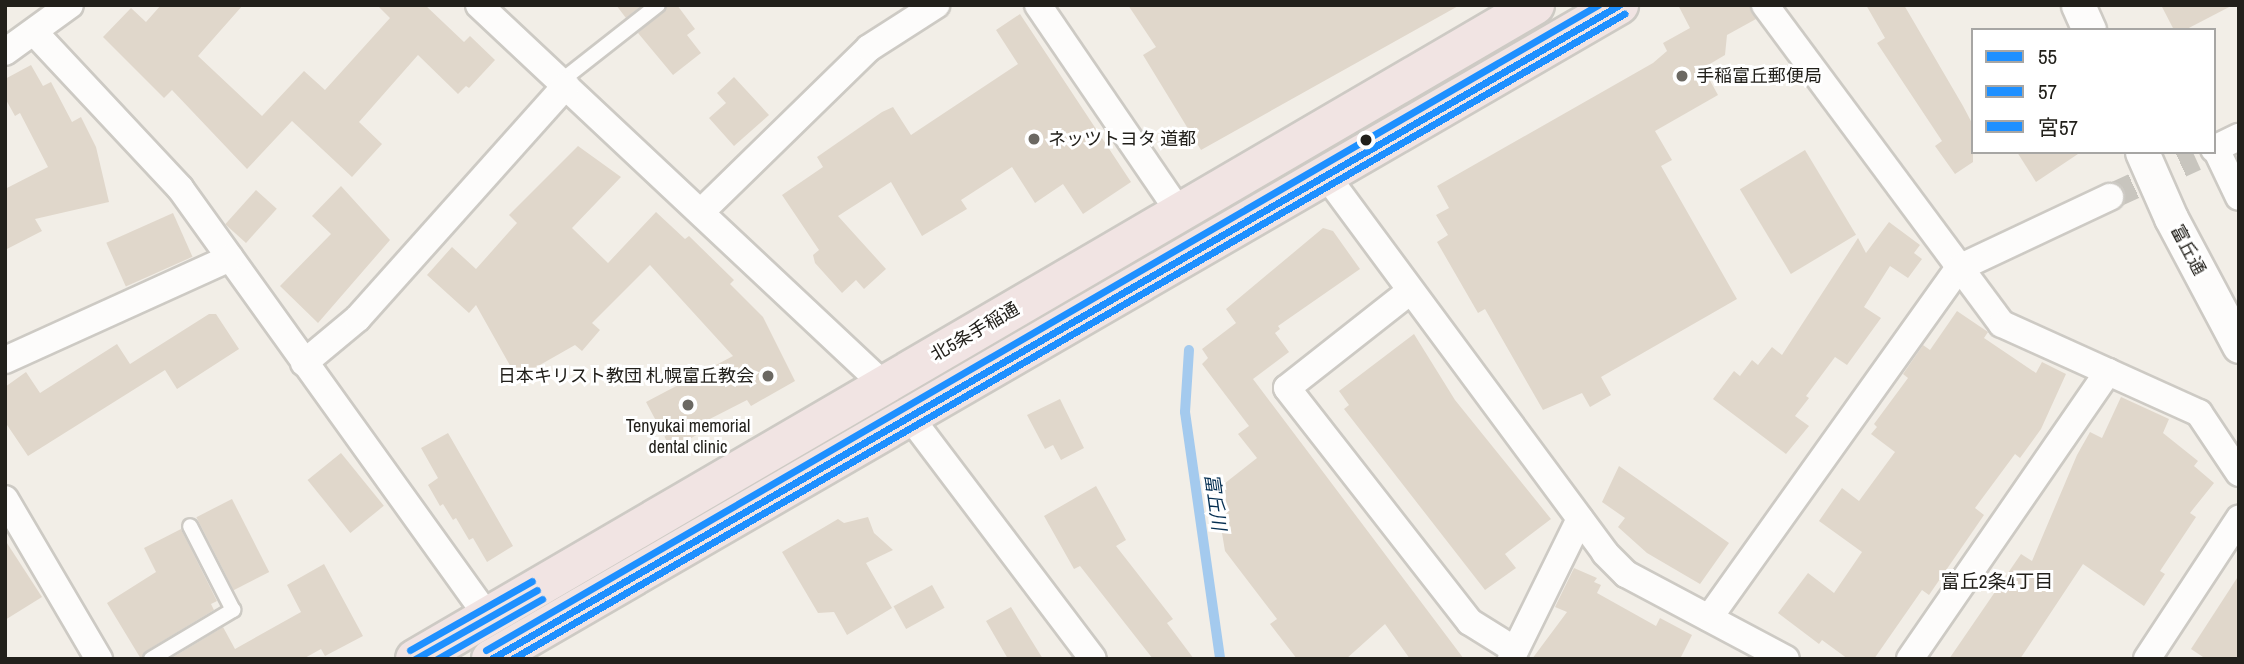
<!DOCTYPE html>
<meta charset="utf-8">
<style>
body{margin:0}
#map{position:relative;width:2244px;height:664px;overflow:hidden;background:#f2eee7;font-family:"Archivo Narrow","Noto Sans JP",sans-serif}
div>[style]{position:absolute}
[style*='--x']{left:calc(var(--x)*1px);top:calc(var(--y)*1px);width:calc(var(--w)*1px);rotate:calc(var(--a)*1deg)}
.stream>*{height:10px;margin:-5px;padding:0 5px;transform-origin:5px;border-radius:5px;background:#a4caee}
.building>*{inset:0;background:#e0d7cb;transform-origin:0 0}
.minor-tunnel>*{height:26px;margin-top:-13px;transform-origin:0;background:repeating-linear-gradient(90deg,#c8c5be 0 26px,transparent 0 39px)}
.roads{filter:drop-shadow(2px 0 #cdcac4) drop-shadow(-2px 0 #cdcac4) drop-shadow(0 2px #cdcac4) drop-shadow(0 -2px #cdcac4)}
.service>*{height:14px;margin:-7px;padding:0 7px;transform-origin:7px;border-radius:7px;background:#fdfcfb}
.minor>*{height:26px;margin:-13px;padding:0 13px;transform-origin:13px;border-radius:13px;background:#fdfcfb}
.tertiary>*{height:33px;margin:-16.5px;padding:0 16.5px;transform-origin:16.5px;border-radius:16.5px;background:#fdfcfb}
.trunk>*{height:38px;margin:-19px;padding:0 19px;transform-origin:19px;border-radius:19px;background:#f1e4e3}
.bus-1>*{height:7px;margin:-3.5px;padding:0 3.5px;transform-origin:3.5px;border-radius:3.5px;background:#1e90ff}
.bus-2>*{height:7px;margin:-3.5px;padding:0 3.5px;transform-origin:3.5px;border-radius:3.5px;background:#1e90ff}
.bus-3>*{height:7px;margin:-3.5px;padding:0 3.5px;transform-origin:3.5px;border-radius:3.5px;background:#1e90ff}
.dots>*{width:19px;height:19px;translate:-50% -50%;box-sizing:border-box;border:4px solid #fff;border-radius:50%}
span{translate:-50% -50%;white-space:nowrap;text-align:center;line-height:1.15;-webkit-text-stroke:6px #fff;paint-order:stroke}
.poi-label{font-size:18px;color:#22201b}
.left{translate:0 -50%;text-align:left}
.right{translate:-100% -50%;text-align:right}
.street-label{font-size:18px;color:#22201b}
.water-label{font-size:19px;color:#052f52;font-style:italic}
.neighbourhood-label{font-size:19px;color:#22201b}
.frame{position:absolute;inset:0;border:7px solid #22201b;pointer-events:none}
.legend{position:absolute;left:1971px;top:28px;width:245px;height:126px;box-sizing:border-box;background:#fff;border:2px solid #a7a6a4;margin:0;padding:9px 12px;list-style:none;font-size:21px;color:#22201b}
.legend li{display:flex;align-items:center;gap:14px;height:35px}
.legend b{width:35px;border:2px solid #a7a6a4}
</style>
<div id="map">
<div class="stream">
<div style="--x:1189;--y:350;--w:62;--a:93.7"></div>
<div style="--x:1185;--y:412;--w:249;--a:81.9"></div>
</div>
<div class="building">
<div style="clip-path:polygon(161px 5px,243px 5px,198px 56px,262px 116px,304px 71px,325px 90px,390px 18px,377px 5px,425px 5px,464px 42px,470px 36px,495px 60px,469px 88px,466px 86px,458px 94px,418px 55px,359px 122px,382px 144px,352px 177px,292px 121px,247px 169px,172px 90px,164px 98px,103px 37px,131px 8px,146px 22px)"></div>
<div style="clip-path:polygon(616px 5px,642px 5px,626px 18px)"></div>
<div style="clip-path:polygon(667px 5px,677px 5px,695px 29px,687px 35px,701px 53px,673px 75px,638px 33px)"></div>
<div style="clip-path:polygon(1128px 5px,1460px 5px,1201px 150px,1143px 55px,1156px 47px)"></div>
<div style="clip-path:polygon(1678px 5px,1749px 5px,1756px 19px,1727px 35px,1725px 55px,1703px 68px,1718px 95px,1655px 131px,1672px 160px,1661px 166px,1737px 299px,1601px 377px,1611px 395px,1590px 407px,1582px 393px,1543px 410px,1485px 309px,1478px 313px,1437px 242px,1448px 235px,1436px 215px,1449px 208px,1437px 186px,1653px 63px,1667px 51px,1663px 43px,1690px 28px)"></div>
<div style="clip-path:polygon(1866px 5px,1904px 5px,1963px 106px,1973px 125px,1973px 162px,1955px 174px,1935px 146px,1942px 141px,1877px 43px,1885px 38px)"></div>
<div style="clip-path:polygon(2161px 5px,2233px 5px,2185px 30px,2174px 30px)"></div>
<div style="clip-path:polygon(1020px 14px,1131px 182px,1083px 214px,1063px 184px,1035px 203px,1012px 167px,961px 200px,967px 209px,922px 236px,891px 182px,838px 216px,886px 269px,864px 289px,856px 280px,842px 293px,815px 263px,813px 255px,819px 250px,782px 195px,823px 167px,817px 157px,882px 112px,893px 107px,911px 135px,1018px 64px,996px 30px)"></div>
<div style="clip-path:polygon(31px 65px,43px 86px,51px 82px,72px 122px,81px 117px,96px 147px,109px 202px,35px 219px,42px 231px,5px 250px,5px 189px,48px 167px,20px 113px,15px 116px,5px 98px,5px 79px)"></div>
<div style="clip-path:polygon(734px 77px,769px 115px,734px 146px,709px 118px,726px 103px,717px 93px)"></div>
<div style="clip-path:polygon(578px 146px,621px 177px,572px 228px,608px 263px,656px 212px,685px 239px,689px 236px,734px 280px,730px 284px,763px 317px,795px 381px,751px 406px,747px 400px,700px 424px,704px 431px,671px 449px,646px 402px,733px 356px,650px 265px,592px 323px,600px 330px,582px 351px,575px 345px,517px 378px,476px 305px,469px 313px,427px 275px,452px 247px,476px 269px,517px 223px,509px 215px)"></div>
<div style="left:1805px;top:150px;width:99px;height:76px;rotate:59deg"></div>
<div style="clip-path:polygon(2017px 152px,2081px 152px,2036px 182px)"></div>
<div style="clip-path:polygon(341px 186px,390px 240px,318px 323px,280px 286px,331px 234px,312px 216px)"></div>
<div style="left:256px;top:190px;width:28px;height:46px;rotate:42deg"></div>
<div style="left:173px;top:213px;width:48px;height:73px;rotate:66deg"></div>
<div style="clip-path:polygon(1889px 222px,1920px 245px,1914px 253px,1922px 259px,1908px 278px,1890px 266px,1864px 307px,1881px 318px,1847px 365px,1835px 357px,1806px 396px,1809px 398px,1795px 416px,1809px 426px,1786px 454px,1713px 399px,1734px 371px,1740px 376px,1752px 360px,1758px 365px,1772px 347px,1782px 355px,1858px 238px,1866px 253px)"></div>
<div style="clip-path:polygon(1323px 228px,1333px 231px,1360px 269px,1278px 326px,1280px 329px,1275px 333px,1289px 352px,1253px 379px,1464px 659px,1410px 659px,1385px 624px,1346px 659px,1297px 659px,1270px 624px,1277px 619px,1225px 551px,1215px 491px,1257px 458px,1238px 434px,1249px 426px,1202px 364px,1208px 358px,1202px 349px,1236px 323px,1226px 309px)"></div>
<div style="clip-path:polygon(1957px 311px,1988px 332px,1984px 338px,2036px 373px,2042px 362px,2066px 374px,2041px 429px,2020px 458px,2015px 454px,1975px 508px,1984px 515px,1929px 595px,1922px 590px,1874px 659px,1848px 659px,1822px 640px,1819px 644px,1778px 613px,1808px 573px,1834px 593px,1862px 552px,1819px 521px,1842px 488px,1859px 501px,1895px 452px,1871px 434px,1877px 427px,1874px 424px,1908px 378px,1903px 374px,1923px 345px,1930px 350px)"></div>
<div style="clip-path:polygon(209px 314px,216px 314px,239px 349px,177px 389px,165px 370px,28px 456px,5px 422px,5px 387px,26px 372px,40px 393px,117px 344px,130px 364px)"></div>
<div style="clip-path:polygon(1414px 334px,1455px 400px,1551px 519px,1505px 554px,1516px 568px,1485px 590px,1344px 409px,1349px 405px,1339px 391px)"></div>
<div style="clip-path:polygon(2121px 397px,2169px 419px,2163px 433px,2198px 461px,2194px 466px,2214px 483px,2190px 513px,2196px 517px,2160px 571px,2165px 574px,2144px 606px,2083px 564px,2020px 659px,1949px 659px,2021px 554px,2032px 561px,2077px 455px,2090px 432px,2102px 438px)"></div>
<div style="clip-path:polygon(1060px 399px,1084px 448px,1061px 460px,1053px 445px,1045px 449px,1027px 415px)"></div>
<div style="clip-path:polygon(448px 433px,513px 546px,487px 562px,473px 538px,469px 540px,456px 518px,453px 520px,443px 504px,440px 506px,428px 485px,438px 478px,421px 448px)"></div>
<div style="left:341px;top:453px;width:68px;height:43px;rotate:51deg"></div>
<div style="clip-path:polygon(1619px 466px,1729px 543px,1700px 584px,1647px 553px,1618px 527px,1625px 518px,1602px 502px)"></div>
<div style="clip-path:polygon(1096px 486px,1126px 540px,1116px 546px,1173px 619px,1167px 623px,1194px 659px,1153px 659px,1080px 566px,1074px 569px,1044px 516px)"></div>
<div style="left:232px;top:499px;width:82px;height:40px;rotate:63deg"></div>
<div style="clip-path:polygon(868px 517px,874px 533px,893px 550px,866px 563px,892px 608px,847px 635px,834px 612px,818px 613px,782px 552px,838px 519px,844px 523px)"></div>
<div style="clip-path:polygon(181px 529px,217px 601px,211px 604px,214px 610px,146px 651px,141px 659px,107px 603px,156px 572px,144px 548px)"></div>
<div style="clip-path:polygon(5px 540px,42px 597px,5px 620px)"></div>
<div style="clip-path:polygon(324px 564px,363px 636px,325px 656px,321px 649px,303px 659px,170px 659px,223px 627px,235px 649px,301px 612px,287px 585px)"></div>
<div style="clip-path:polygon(1574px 568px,1597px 578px,1594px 582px,1601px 585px,1597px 593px,1656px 626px,1660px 618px,1692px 635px,1680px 659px,1532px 659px,1567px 612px,1555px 607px)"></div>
<div style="clip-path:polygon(2239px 575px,2239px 659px,2206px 659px,2191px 649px)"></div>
<div style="left:932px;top:585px;width:26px;height:44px;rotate:61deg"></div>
<div style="clip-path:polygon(1011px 607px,1025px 630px,1043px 659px,1008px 659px,986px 621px)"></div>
</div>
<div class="minor-tunnel">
<div style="--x:2110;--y:197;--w:94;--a:-24.6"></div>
</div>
<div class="roads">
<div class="service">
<div style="--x:561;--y:81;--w:123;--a:-38.1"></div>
<div style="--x:151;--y:659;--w:96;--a:-30.9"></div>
<div style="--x:233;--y:610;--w:94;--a:-117.1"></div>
</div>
<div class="minor">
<div style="--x:479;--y:5;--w:555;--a:43.18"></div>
<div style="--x:1038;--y:5;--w:252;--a:55.7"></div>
<div style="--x:1765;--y:5;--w:397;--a:53.4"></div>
<div style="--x:2002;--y:324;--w:216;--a:24.3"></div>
<div style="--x:2199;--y:413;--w:72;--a:56.3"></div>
<div style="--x:34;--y:32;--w:214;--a:46.9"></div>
<div style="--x:180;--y:188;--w:528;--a:54.32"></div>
<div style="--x:5;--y:52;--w:80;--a:-35.9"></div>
<div style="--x:2214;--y:149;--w:28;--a:-26"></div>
<div style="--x:2216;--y:149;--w:53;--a:64.4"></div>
<div style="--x:1325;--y:174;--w:471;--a:53.5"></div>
<div style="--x:1605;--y:553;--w:30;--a:45"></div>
<div style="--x:1626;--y:574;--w:181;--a:28"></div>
<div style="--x:702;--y:211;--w:233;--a:-44.3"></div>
<div style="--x:869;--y:48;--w:80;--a:-32.7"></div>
<div style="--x:1409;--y:292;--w:155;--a:141.8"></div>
<div style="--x:1287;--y:388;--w:297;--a:52"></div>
<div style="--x:1470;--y:622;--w:53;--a:31.9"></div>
<div style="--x:5;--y:360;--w:247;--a:-24.4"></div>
<div style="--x:304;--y:363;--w:70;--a:-39.8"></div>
<div style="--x:358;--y:318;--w:312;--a:-48.2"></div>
<div style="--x:910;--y:417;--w:303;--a:52.9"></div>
<div style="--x:5;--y:499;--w:186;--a:59.6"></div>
<div style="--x:1709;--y:618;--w:430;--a:-54.5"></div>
<div style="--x:1959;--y:268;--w:167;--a:-25.2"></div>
<div style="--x:1511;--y:659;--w:156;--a:-63.8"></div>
<div style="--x:1910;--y:659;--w:349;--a:-55.4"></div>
<div style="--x:2147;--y:659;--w:168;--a:-56.7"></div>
</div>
<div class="tertiary">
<div style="--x:2078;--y:5;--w:27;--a:66"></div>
<div style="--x:2142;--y:152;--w:72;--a:66.3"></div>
<div style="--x:2171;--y:218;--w:145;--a:62"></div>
</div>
<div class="trunk">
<div style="--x:415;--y:659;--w:1297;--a:-30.28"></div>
<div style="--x:491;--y:659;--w:1304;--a:-30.1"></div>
</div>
</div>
<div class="bus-1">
<div style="--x:415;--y:659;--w:140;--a:-29.5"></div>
<div style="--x:491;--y:659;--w:1304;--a:-30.1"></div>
</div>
<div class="bus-2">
<div style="--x:437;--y:659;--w:121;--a:-29.7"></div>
<div style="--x:512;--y:659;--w:1286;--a:-30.12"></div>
</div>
<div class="bus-3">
<div style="--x:410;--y:650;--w:140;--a:-29.5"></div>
<div style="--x:486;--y:650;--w:1286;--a:-30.12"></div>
</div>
<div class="dots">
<div style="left:1682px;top:76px;background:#6b6862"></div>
<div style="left:1034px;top:139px;background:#6b6862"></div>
<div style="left:1366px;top:140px;background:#22201b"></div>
<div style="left:768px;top:376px;background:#6b6862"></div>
<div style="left:688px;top:405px;background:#6b6862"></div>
</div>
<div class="poi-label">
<span class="left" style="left:1696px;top:76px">手稲富丘郵便局</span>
<span class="left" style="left:1048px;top:139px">ネッツトヨタ 道都</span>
<span class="right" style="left:754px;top:376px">日本キリスト教団 札幌富丘教会</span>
<span style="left:688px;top:437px">Tenyukai memorial<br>dental clinic</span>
</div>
<div class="street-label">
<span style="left:2188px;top:250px;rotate:62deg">富丘通</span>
<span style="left:975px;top:332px;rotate:-30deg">北5条手稲通</span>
</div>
<div class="water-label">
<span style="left:1215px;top:502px;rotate:82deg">富丘川</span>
</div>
<div class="neighbourhood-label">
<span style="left:1997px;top:582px">富丘2条4丁目</span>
</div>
<div class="frame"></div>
<ul class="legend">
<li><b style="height:9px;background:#1e90ff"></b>55</li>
<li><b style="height:9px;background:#1e90ff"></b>57</li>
<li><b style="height:9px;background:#1e90ff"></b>宮57</li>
</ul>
</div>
